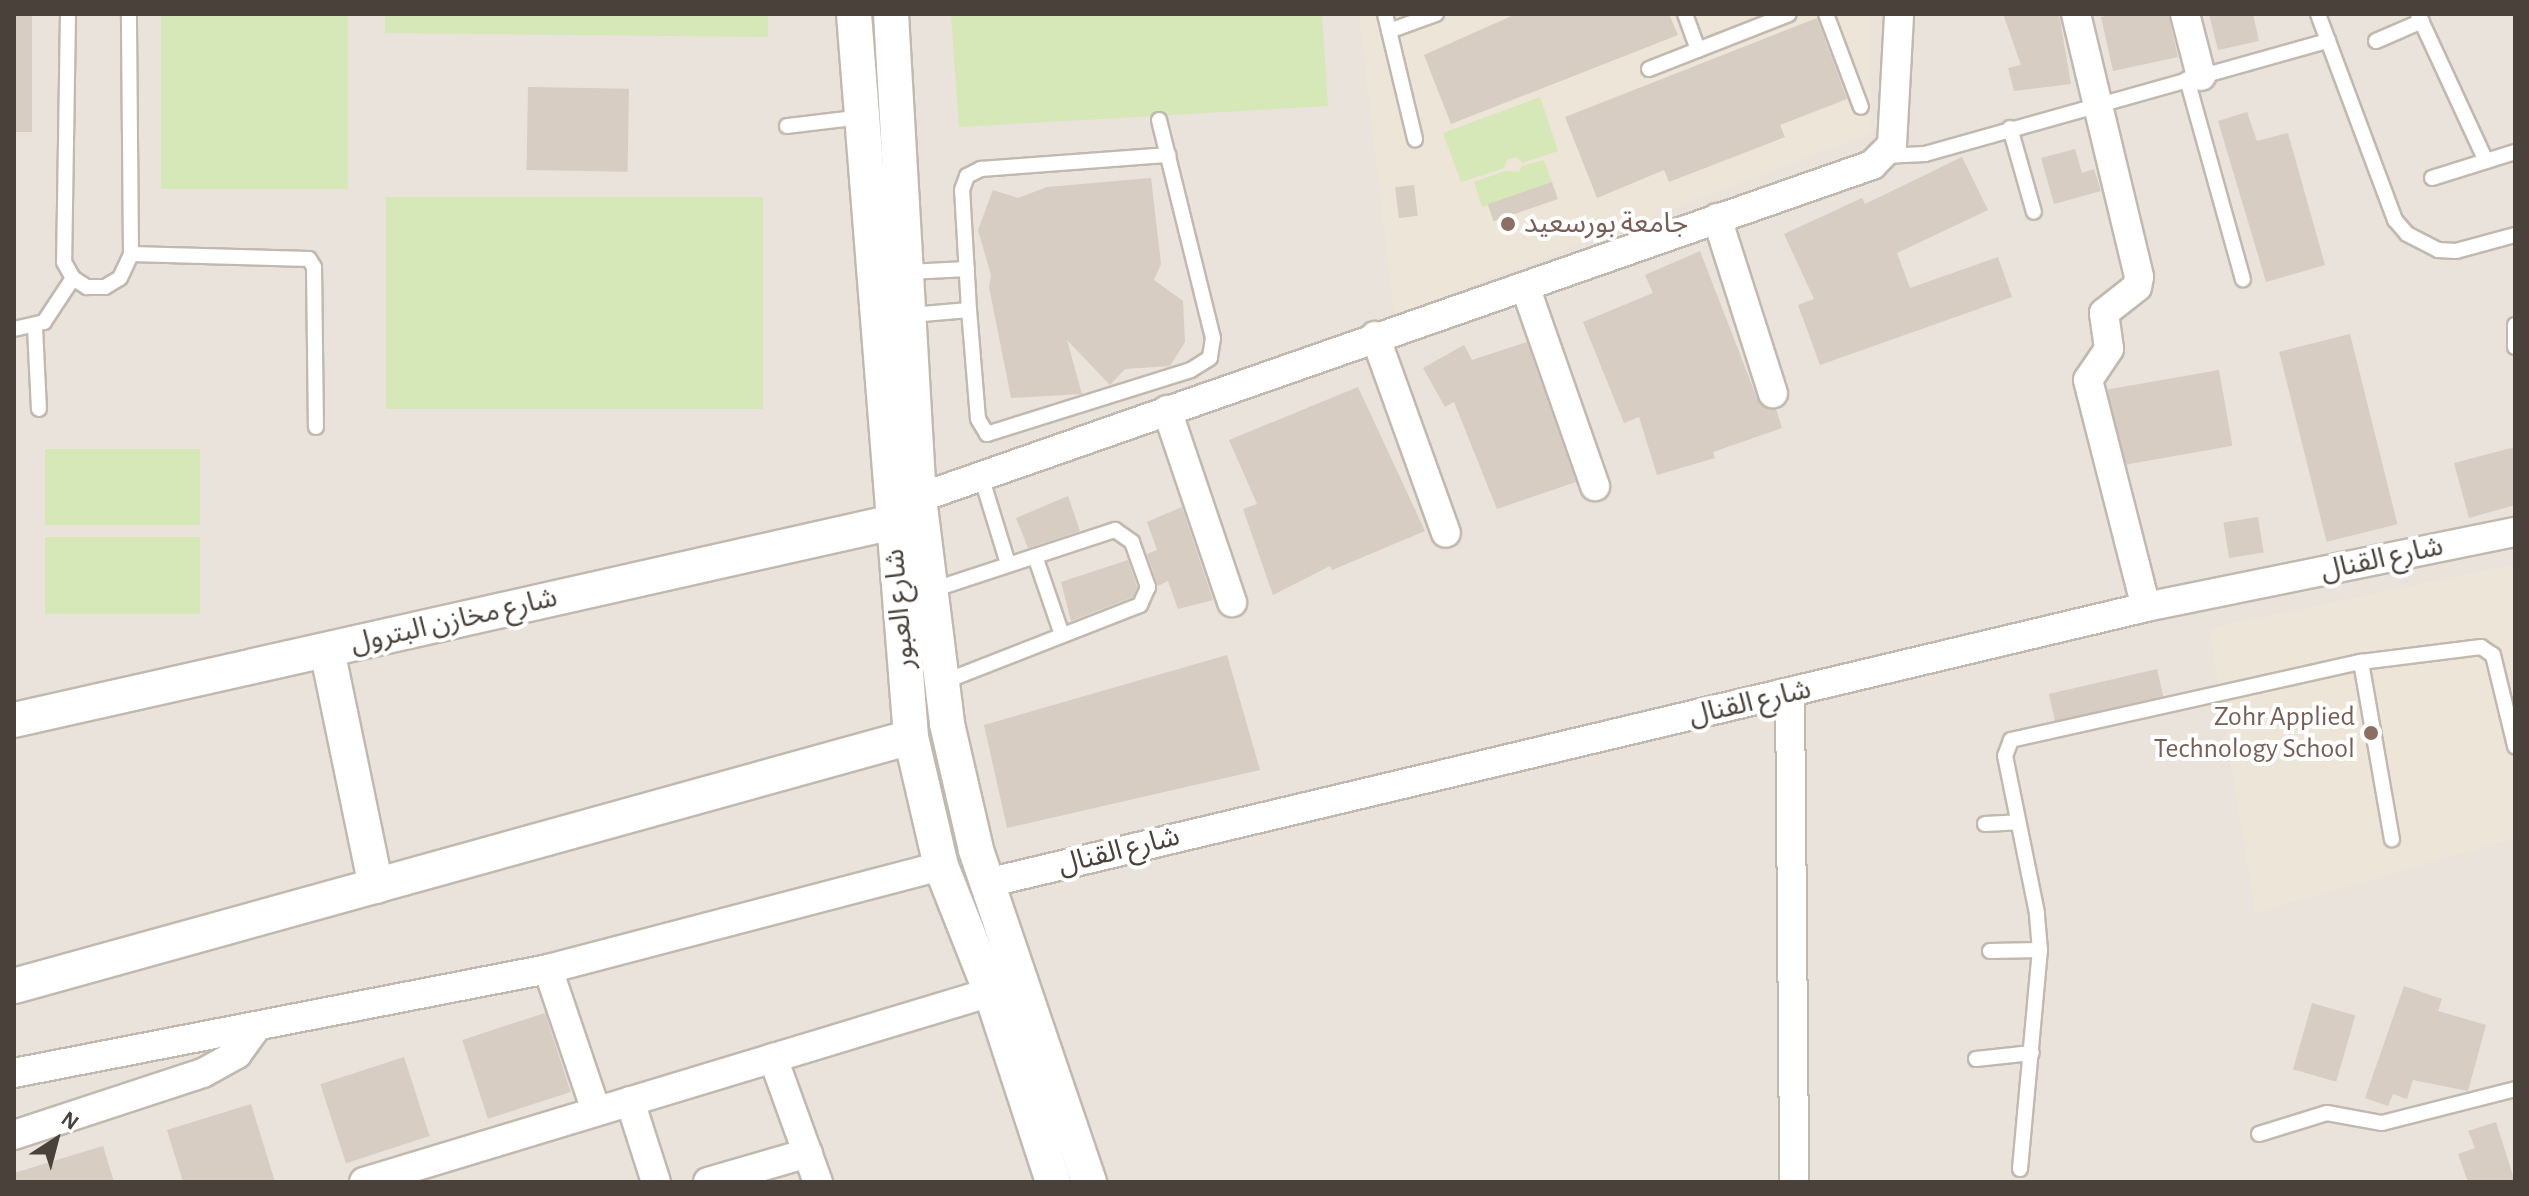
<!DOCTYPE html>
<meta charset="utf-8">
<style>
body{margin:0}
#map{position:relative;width:2529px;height:1196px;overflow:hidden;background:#f5f2ec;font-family:"Alegreya Sans","Noto Sans Arabic",sans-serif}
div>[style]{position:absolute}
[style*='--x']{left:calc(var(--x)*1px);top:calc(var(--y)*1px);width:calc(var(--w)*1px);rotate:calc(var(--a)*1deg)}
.residential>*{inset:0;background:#e9e3db;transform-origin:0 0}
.education>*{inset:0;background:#ede5d7}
.green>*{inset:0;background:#d6e7b8;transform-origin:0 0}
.building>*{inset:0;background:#d7cdc2;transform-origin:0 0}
.roads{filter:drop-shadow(2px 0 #c1b9af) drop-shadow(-2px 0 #c1b9af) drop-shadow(0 2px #c1b9af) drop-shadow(0 -2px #c1b9af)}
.service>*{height:14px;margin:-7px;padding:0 7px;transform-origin:7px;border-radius:7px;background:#fff}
.minor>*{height:28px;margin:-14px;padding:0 14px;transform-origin:14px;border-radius:14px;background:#fff}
.tertiary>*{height:34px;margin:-17px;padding:0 17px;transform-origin:17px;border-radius:17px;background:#fff}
.dots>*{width:22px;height:22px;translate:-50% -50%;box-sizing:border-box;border:4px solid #fff;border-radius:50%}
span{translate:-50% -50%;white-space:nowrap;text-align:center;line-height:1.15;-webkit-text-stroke:8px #fff;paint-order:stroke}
.education-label{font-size:28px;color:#785e54}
.left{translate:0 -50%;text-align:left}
.right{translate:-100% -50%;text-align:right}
.street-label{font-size:28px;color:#4a423a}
.frame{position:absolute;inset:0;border:16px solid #4a423a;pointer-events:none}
.north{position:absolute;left:16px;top:1100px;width:80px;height:80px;-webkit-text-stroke:6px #fff;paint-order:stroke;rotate:36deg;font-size:22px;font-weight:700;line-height:32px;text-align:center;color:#4a423a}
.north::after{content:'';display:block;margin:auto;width:28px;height:36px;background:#4a423a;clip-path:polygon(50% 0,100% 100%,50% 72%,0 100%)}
</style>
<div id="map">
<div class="residential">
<div style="left:14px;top:14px;width:2501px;height:1168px"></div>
</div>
<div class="education">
<div style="clip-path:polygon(1359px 14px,1871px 14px,1871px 133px,1394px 315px)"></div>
<div style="clip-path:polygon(2515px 564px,2515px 838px,2255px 913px,2209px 628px)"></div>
</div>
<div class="green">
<div style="left:161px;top:14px;width:187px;height:175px"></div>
<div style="clip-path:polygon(385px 14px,768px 14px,768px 37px,385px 33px)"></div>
<div style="clip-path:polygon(951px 14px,1322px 14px,1328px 106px,959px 127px)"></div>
<div style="clip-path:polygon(1540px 97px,1558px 151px,1522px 163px,1516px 157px,1507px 160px,1504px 168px,1461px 182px,1443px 133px)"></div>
<div style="clip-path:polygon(1544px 160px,1552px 182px,1482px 207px,1474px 182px,1505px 171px,1519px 172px,1522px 166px)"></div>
<div style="left:386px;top:197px;width:377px;height:212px"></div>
<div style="left:45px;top:449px;width:155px;height:76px"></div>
<div style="left:45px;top:537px;width:155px;height:77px"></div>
</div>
<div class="building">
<div style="left:14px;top:14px;width:18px;height:118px"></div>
<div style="clip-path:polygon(1516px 14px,1669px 14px,1678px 35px,1451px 124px,1424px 55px)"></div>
<div style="clip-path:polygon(2003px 14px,2059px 14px,2071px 84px,2014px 91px,2008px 68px,2021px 65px)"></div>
<div style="clip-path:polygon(2115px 14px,2168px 14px,2178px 57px,2113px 71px,2101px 17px)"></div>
<div style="clip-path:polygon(2209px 14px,2253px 14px,2259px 41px,2218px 50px)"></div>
<div style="clip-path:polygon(1817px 18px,1847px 99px,1780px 125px,1785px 137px,1669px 182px,1664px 170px,1597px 198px,1565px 117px)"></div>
<div style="left:528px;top:87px;width:101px;height:83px;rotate:1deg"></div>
<div style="clip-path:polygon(2247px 112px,2257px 141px,2288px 133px,2325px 265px,2266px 282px,2218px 121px)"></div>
<div style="clip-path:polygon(2075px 149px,2082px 173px,2094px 169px,2101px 191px,2054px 204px,2041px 158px)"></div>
<div style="clip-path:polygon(1962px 157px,1988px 210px,1897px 253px,1910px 288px,1998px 257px,2012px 297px,1820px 365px,1798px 305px,1814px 299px,1784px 234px,1862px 198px,1865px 204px)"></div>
<div style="clip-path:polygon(1151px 178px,1161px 264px,1154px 280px,1183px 301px,1185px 342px,1170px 366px,1125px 369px,1110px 385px,1067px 340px,1082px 394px,1011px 398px,989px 287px,991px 275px,978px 230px,993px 190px,1018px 198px,1047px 187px)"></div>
<div style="left:1552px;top:182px;width:18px;height:68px;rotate:71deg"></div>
<div style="left:1414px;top:185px;width:31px;height:19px;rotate:83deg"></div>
<div style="clip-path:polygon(1700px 251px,1757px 398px,1776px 409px,1782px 428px,1713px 452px,1715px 458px,1657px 475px,1639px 417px,1624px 423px,1583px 322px,1653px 293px,1645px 275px)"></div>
<div style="left:2350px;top:334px;width:196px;height:73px;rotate:76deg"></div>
<div style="clip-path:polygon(1527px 342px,1576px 482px,1497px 509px,1454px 402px,1445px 407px,1423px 368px,1464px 345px,1472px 360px)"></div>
<div style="left:2219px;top:370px;width:77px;height:113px;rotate:80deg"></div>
<div style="clip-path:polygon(1358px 387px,1425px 531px,1332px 570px,1330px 566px,1273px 595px,1243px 509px,1257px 504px,1229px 440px)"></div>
<div style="clip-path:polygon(2515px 447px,2515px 505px,2469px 518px,2454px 463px)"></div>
<div style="clip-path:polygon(1068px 496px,1080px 531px,1028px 548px,1016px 518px)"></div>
<div style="clip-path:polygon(1182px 507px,1213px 600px,1178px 609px,1168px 581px,1158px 586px,1147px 554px,1157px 550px,1147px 522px)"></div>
<div style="left:2258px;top:517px;width:36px;height:35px;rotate:81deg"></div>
<div style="clip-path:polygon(1128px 560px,1137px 587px,1133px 597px,1071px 621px,1061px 582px)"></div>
<div style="clip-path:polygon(1227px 655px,1260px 770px,1007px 828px,984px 725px)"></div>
<div style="left:2157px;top:669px;width:28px;height:111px;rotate:77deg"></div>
<div style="clip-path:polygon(2404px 986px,2442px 999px,2438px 1011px,2486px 1025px,2468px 1091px,2413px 1080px,2407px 1099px,2393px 1094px,2388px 1106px,2365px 1098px)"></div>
<div style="left:2312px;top:1003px;width:45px;height:69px;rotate:16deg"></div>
<div style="left:545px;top:1013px;width:83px;height:87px;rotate:72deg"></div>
<div style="left:404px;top:1057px;width:83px;height:88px;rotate:72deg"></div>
<div style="clip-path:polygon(251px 1104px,275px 1182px,183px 1182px,167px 1130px)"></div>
<div style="clip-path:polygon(2496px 1122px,2515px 1182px,2468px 1182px,2458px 1154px,2475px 1148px,2468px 1131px)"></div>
<div style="clip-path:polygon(103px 1146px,114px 1182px,14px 1182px,14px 1173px)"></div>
</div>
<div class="roads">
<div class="service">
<div style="--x:68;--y:14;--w:248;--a:90.9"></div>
<div style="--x:64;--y:262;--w:18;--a:61"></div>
<div style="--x:73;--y:278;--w:17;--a:33"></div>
<div style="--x:87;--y:287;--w:18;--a:0"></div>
<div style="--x:105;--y:287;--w:17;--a:-31"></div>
<div style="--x:120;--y:278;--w:26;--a:-65"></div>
<div style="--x:131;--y:254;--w:240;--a:-90.5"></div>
<div style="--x:1385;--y:14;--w:129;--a:76.5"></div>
<div style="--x:1685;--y:14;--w:38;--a:70"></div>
<div style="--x:1826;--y:14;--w:99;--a:69.4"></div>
<div style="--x:2318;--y:14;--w:220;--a:69.5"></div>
<div style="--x:2395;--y:220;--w:18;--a:49"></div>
<div style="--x:2407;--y:234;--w:35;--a:27"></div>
<div style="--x:2438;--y:250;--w:18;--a:3"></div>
<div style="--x:2456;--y:251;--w:61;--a:-15.2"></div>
<div style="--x:2418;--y:14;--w:162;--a:65.2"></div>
<div style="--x:1389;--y:31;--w:50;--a:-19.9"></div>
<div style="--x:2376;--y:41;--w:50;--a:-23.5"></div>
<div style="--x:1649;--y:69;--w:150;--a:-21.4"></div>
<div style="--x:2187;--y:79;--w:208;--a:74.4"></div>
<div style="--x:1159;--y:120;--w:225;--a:76.1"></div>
<div style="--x:1213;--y:338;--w:20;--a:99"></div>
<div style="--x:1210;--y:358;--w:22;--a:148"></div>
<div style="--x:1191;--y:370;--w:214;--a:162.6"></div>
<div style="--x:987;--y:434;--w:17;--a:-121"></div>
<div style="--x:978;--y:419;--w:109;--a:-94.7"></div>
<div style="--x:969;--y:310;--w:120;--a:-93.3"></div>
<div style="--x:962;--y:190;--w:15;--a:-70"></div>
<div style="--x:967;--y:176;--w:16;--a:-27"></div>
<div style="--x:981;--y:169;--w:188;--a:-4.3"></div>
<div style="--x:787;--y:126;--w:76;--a:-6.8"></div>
<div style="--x:2010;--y:128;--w:87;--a:74.1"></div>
<div style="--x:1884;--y:156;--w:41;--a:-2.8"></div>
<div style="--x:1925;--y:154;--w:419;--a:-15.7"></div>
<div style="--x:2432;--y:178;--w:87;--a:-17.4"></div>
<div style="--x:131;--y:254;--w:178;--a:1.6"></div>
<div style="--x:309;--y:259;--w:9;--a:58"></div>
<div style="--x:314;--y:267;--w:160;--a:89.3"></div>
<div style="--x:908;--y:272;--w:59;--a:-2.9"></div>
<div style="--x:911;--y:315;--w:58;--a:-4.9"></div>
<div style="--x:2515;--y:325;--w:22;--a:90"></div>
<div style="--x:35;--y:328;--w:81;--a:87.2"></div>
<div style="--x:14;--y:329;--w:31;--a:-13"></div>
<div style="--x:44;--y:322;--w:53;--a:-56.6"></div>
<div style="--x:981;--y:476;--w:92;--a:72.9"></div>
<div style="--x:1035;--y:556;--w:83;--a:71.1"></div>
<div style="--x:929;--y:591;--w:196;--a:-18.2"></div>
<div style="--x:1115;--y:530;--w:21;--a:35"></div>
<div style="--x:1132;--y:542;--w:48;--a:70.4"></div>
<div style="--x:1148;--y:587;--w:20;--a:114"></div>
<div style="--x:1140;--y:605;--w:214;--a:158.6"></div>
<div style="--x:2361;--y:662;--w:180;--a:80.1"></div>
<div style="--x:1985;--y:824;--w:33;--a:-3"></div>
<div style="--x:1990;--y:951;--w:50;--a:-1.1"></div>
<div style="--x:1976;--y:1059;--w:56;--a:-6.1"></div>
<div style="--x:2259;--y:1134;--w:71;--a:-17.2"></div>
<div style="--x:2327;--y:1113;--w:56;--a:10.3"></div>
<div style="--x:2382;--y:1123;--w:137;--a:-14.3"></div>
<div style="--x:2020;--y:1169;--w:220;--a:-84.8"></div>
<div style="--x:2040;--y:950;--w:37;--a:-95"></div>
<div style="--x:2037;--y:913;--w:160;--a:-101.5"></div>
<div style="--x:2005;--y:756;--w:17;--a:-69"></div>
<div style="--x:2011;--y:740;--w:359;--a:-12.6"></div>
<div style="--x:2361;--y:662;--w:121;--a:-7.1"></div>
<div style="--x:2481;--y:647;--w:14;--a:34"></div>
<div style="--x:2493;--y:655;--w:94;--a:76.4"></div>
</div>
<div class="minor">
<div style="--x:2076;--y:14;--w:270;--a:76.5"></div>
<div style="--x:2139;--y:277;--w:10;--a:101"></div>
<div style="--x:2137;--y:287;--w:42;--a:141.8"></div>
<div style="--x:2104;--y:313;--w:36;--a:82"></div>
<div style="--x:2109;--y:349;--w:37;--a:124"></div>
<div style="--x:2088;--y:380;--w:234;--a:75.7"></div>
<div style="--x:2185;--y:14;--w:64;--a:75.5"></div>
<div style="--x:1717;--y:218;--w:184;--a:72.3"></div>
<div style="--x:1526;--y:289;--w:209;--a:70.7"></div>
<div style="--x:1375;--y:336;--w:209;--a:70.2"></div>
<div style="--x:1167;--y:410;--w:203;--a:71.3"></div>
<div style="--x:919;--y:498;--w:1010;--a:-19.26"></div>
<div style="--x:1872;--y:165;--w:28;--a:-45"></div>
<div style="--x:1892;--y:145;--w:131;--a:-86.9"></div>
<div style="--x:1790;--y:693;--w:489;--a:89.5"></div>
<div style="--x:987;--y:883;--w:1191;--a:-13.39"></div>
<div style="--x:2146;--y:607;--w:377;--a:-11.5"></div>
<div style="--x:548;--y:969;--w:150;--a:71.3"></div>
<div style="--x:773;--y:1058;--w:132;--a:70.1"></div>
<div style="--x:14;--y:1073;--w:544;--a:-11.02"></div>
<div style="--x:548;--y:969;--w:406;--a:-14.7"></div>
<div style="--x:630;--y:1101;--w:85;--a:72.2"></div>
<div style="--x:14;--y:1135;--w:199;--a:-18.2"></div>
<div style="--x:203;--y:1073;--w:39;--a:-29"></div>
<div style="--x:237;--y:1054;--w:32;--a:-54"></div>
<div style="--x:364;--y:1182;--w:655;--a:-16.86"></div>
<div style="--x:708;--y:1182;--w:104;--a:-16.2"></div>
</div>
<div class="tertiary">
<div style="--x:854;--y:14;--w:725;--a:85.49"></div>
<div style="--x:911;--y:737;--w:132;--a:76.9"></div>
<div style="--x:941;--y:866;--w:136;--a:68.4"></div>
<div style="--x:991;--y:992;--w:200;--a:71.9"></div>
<div style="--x:891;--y:14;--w:485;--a:86.7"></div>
<div style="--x:919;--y:498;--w:228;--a:82.9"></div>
<div style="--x:947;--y:724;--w:129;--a:77"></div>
<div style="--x:976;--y:850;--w:351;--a:71.2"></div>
<div style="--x:327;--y:650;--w:241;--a:78.3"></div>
<div style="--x:14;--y:720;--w:901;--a:-12.69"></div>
<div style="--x:14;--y:986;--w:931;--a:-15.51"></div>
</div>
</div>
<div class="dots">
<div style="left:1508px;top:224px;background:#8d6e63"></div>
<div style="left:2371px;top:733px;background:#8d6e63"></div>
</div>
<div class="education-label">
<span class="left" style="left:1524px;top:224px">جامعة بورسعيد</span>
<span class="right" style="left:2355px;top:733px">Zohr Applied<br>Technology School</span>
</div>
<div class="street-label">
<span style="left:2382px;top:559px;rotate:-12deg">شارع القنال</span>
<span style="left:900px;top:609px;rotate:-95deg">شارع العبور</span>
<span style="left:454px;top:621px;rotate:-13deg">شارع مخازن البترول</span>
<span style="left:1750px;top:703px;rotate:-13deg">شارع القنال</span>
<span style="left:1119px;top:851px;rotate:-14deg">شارع القنال</span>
</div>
<div class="frame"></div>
<div class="north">N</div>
</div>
